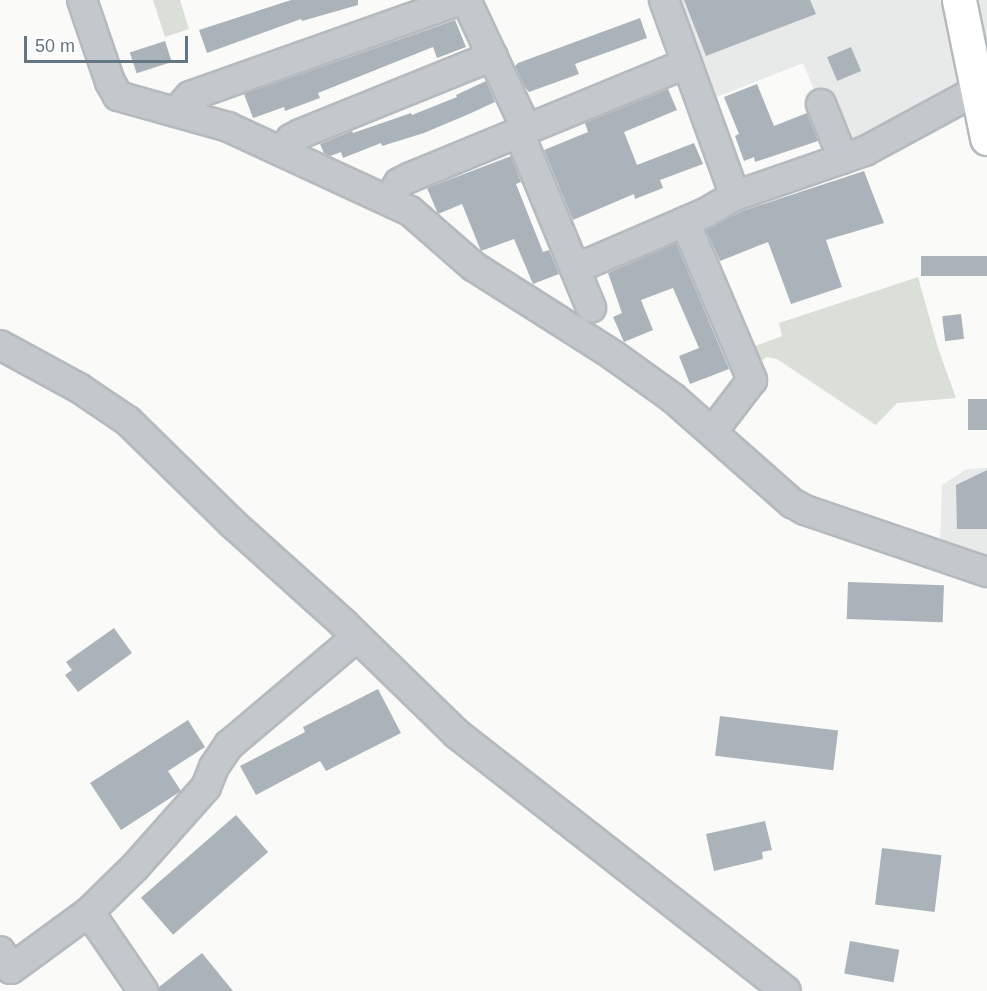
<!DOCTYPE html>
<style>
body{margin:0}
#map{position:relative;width:987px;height:991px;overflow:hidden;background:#fafaf8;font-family:Arial,sans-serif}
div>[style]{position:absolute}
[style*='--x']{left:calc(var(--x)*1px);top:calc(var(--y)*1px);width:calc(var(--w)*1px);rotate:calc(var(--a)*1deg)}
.built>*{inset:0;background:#e8e9e9}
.green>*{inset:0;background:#dadfd7}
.building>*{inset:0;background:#aab3b9;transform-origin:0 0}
.roads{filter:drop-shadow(2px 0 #b5babe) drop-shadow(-2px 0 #b5babe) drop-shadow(0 2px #b5babe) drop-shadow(0 -2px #b5babe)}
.minor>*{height:28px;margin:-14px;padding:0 14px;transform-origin:14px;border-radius:14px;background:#c3c8cc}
.major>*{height:33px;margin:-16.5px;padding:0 16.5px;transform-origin:16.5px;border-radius:16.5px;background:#fff}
span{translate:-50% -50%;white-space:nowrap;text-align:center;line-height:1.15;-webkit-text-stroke:6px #fff;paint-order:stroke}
.scale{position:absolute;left:24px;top:36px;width:164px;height:27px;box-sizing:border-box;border:3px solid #657683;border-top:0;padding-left:8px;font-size:18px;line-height:21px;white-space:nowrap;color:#657683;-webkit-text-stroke:4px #fff;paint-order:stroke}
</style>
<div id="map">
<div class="built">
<div style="clip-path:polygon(675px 0,947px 0,961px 88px,854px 146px,818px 100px,803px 63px,709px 100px)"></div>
<div style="clip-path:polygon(979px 0,987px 0,987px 43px,985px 34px)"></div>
<div style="clip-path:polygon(987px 468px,987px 561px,940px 544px,942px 485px,967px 469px)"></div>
</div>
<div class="green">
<div style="clip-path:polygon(153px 0,180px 0,189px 29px,165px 37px)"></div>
<div style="clip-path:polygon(918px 277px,938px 348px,956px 398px,897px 403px,876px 425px,777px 359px,767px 357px,757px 363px,750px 348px,782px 336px,779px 323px)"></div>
</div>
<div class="building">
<div style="clip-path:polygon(291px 0,358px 0,358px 5px,302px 21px,301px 19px,207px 53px,199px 30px)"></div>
<div style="clip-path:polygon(684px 0,810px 0,816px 14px,706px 56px)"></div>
<div style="clip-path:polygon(640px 18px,647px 38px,575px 64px,579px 74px,529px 92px,525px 87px,515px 66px,518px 63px)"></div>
<div style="clip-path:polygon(455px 20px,466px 47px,437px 58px,433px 47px,318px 93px,320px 98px,285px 111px,284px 107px,253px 118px,244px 94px)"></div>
<div style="left:165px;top:41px;width:22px;height:37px;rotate:72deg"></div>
<div style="left:851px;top:47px;width:26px;height:26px;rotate:67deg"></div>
<div style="clip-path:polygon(486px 81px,495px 102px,469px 114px,424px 133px,382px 146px,381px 143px,343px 158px,341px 152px,330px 156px,324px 153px,320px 144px,352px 131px,353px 133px,411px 113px,412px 115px,457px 97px,456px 95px)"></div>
<div style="clip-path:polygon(757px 84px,774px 126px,807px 113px,818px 141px,755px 162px,754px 157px,744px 161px,735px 136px,739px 134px,724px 97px)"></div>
<div style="clip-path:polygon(668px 89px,677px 110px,624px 132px,637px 165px,694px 143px,703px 164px,660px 180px,663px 188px,635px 199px,634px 194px,573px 220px,544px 150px,588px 132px,585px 123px)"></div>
<div style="clip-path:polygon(511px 156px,521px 182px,516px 184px,543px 252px,549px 250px,559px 274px,533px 284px,514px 239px,481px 251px,462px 204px,438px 214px,427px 188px)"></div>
<div style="clip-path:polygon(864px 171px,884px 223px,826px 240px,842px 287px,791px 304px,768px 242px,720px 261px,706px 230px,742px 211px)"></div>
<div style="clip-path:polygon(676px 243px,729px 369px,690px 384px,679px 356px,699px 348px,673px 288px,641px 300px,653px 330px,624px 342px,613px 317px,622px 313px,608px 273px)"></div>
<div style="left:987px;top:256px;width:20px;height:66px;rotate:90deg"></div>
<div style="left:961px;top:314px;width:25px;height:19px;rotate:83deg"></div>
<div style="left:987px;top:399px;width:31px;height:19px;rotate:90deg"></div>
<div style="clip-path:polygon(987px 470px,987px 529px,957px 529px,956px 485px)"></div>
<div style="left:848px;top:582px;width:96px;height:37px;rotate:2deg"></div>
<div style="clip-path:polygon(114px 628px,132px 653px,78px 692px,65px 675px,72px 670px,66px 662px)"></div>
<div style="clip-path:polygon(378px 689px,401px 733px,326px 771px,320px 761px,256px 795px,240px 766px,305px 732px,303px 727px)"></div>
<div style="left:720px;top:716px;width:119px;height:40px;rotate:7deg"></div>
<div style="clip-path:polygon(188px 720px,205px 747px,168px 771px,181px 791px,121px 830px,90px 783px)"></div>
<div style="left:236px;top:815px;width:49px;height:126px;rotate:49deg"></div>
<div style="clip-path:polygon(765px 821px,772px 850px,762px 852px,763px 859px,714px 871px,706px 834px)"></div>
<div style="left:882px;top:848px;width:60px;height:57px;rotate:7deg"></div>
<div style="left:850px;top:941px;width:50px;height:33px;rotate:10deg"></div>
<div style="clip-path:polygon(202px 953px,233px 991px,159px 991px,159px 987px)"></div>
</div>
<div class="roads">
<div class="minor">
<div style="--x:82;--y:0;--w:87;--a:71.1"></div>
<div style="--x:110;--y:82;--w:16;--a:60"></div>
<div style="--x:118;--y:96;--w:114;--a:15.7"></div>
<div style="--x:228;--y:127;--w:200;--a:24.8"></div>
<div style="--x:410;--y:211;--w:84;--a:41.1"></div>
<div style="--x:473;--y:266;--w:166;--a:32.4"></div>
<div style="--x:613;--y:355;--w:74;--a:35.6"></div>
<div style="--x:673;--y:398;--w:159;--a:41.4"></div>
<div style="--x:792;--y:503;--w:15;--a:28"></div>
<div style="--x:805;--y:510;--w:192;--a:18.8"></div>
<div style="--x:466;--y:0;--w:144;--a:64.9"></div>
<div style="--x:664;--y:0;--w:208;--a:70.1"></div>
<div style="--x:821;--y:104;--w:59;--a:68.2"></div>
<div style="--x:176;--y:112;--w:21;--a:-49"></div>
<div style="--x:190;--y:96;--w:288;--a:-19.5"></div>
<div style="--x:519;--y:133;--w:189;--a:67.6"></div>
<div style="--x:284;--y:151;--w:14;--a:-60"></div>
<div style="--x:291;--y:139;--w:10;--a:-29"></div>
<div style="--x:300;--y:134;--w:208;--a:-22"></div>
<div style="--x:389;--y:199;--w:19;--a:-58"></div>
<div style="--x:399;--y:183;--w:13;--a:-27"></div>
<div style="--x:411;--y:177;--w:296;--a:-22.4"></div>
<div style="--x:685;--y:222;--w:172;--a:67"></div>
<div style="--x:752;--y:380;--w:64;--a:127.4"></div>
<div style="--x:575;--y:269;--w:142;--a:-23.3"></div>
<div style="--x:705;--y:213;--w:34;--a:-30"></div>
<div style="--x:735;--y:196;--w:138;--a:-19.1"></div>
<div style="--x:865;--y:151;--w:114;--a:-28.4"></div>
<div style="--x:965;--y:97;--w:14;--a:-21"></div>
<div style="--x:0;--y:345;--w:90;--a:28.6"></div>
<div style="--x:79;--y:388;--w:59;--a:34"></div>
<div style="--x:128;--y:421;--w:146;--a:44.4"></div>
<div style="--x:232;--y:523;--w:151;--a:42"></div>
<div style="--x:344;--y:624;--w:158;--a:44.2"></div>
<div style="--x:457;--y:734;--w:417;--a:38"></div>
<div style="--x:89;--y:912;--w:96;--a:55.6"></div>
<div style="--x:0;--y:951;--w:21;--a:59"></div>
<div style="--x:11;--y:969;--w:97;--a:-36.2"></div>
<div style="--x:89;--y:912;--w:64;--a:-44.4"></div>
<div style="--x:135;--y:867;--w:107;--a:-48.4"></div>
<div style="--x:206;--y:787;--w:22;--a:-68"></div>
<div style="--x:214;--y:767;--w:27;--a:-56"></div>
<div style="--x:229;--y:745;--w:167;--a:-40.2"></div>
</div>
<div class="major">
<div style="--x:959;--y:0;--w:141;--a:78.5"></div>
</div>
</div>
<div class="scale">50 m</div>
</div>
